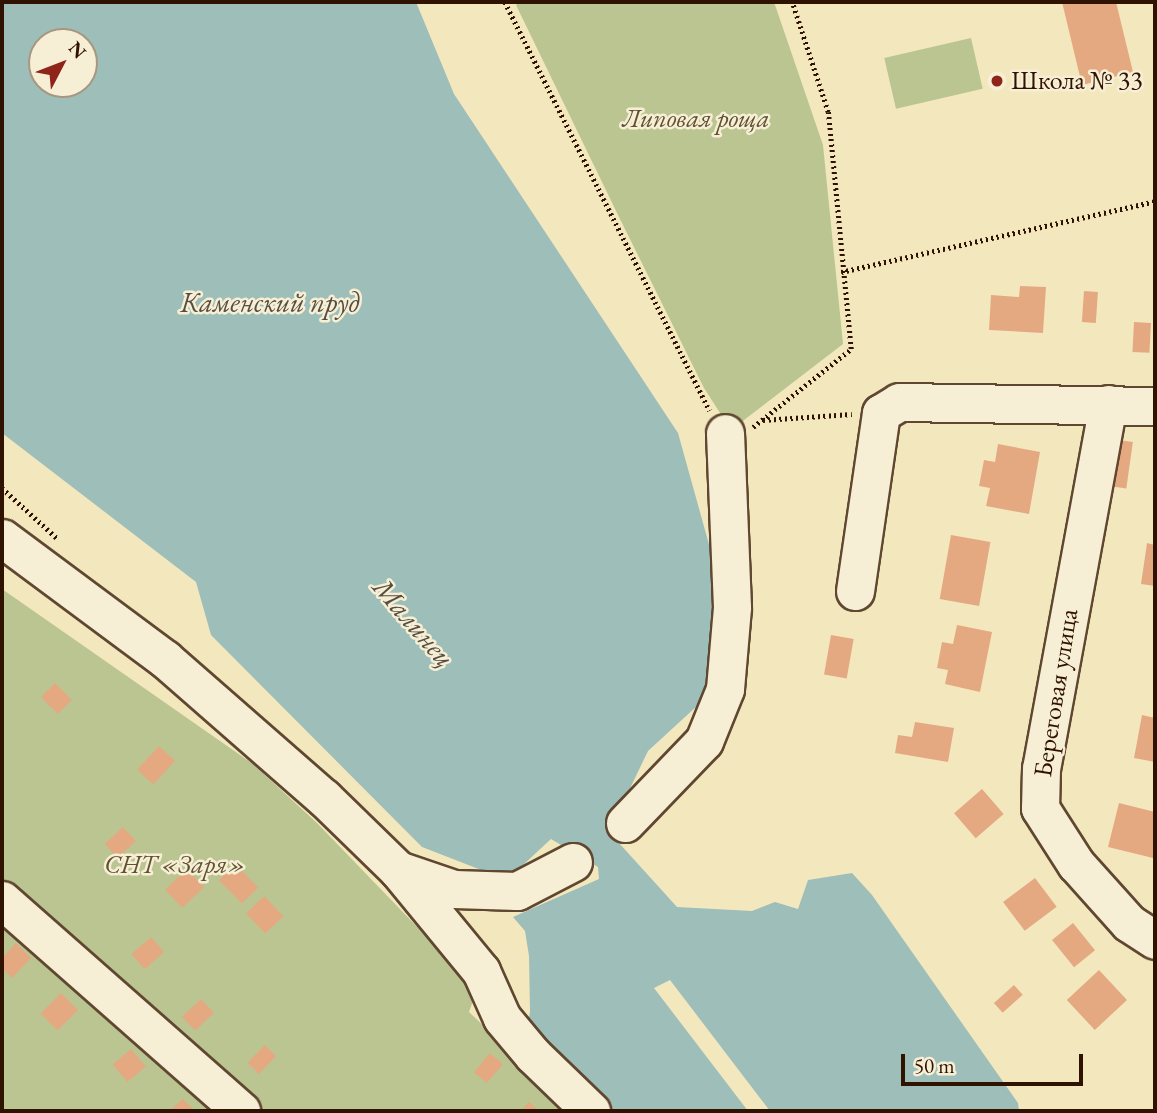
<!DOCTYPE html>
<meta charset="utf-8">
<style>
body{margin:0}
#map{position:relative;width:1157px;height:1113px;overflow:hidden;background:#f3e7be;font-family:"EB Garamond",serif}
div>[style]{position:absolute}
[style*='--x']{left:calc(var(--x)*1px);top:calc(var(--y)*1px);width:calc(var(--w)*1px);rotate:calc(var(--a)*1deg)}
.green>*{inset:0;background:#bac592;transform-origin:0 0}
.water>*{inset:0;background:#9ebeb9}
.building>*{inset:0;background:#e5a982;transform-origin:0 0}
.path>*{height:4.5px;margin-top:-2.25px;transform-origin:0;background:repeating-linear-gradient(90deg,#2f1200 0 2px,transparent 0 5.5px)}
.roads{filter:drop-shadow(2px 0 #604730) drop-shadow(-2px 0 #604730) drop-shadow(0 2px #604730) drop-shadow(0 -2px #604730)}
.minor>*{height:37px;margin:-18.5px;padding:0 18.5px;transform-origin:18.5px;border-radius:18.5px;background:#f7efd5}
.dots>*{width:19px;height:19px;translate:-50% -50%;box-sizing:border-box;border:4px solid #f7efd5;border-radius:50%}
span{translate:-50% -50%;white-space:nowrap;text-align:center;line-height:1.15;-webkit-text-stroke:5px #f7efd5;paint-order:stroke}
.poi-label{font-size:26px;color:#2f1200}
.left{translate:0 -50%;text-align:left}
.park-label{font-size:26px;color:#605133;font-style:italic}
.street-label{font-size:26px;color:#2f1200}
.water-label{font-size:28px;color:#564e41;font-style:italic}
.frame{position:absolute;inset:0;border:4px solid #2f1200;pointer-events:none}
.north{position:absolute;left:28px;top:28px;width:70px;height:70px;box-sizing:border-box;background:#f7efd5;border:2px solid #a79780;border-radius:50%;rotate:48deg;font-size:19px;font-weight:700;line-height:28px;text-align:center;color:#2f1200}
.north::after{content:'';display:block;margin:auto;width:24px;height:32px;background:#8f2418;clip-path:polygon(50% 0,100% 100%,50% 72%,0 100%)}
.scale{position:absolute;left:901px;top:1054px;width:182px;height:32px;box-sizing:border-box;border:4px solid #2f1200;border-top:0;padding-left:9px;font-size:21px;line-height:24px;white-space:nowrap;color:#2f1200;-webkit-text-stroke:5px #f7efd5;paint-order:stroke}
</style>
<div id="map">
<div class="green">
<div style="clip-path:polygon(519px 2px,774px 2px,823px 145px,843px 344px,731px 430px,704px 388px,619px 217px,516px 5px)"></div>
<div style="left:971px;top:38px;width:52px;height:89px;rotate:77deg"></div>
<div style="clip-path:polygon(2px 589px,253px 764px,317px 823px,477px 989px,469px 1012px,574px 1111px,262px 1111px,2px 881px)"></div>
<div style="clip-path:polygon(2px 914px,223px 1111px,2px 1111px)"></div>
</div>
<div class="water">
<div style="clip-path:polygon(evenodd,2px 2px,416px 2px,454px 94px,678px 433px,720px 584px,710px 694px,648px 751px,609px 832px,677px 907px,752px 911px,775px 902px,798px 909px,808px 880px,852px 873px,872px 895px,1018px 1103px,1019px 1111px,770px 1111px,670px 980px,654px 988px,748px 1111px,603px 1111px,525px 1037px,530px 1012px,529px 956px,525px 931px,513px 917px,599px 879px,598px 867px,551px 839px,507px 880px,422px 847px,211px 635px,196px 582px,2px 433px,2px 2px,42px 42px,84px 42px,84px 84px,42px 84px,42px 42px)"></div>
</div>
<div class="building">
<div style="clip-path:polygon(1062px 2px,1116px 2px,1133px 72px,1082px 85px)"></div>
<div style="clip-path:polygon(1020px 286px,1046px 287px,1043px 333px,989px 330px,991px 295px,1019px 297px)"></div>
<div style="left:1084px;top:291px;width:14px;height:31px;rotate:4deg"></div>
<div style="left:1134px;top:322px;width:17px;height:30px;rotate:3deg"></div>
<div style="left:1119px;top:440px;width:14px;height:47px;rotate:8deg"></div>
<div style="clip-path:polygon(998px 444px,1040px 452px,1029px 514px,986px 506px,990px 488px,979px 486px,984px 460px,995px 462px)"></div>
<div style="left:951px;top:535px;width:40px;height:65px;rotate:10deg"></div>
<div style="clip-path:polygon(1147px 543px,1155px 545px,1155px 586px,1141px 584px)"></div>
<div style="clip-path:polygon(957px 625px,992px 632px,980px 692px,945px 684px,948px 670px,937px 668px,942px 642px,953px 644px)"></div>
<div style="left:831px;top:635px;width:23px;height:40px;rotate:10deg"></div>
<div style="left:55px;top:683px;width:24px;height:20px;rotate:45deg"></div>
<div style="clip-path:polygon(1142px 715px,1155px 718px,1155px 762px,1134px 758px)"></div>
<div style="clip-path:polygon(915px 722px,954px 728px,948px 762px,895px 753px,898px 735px,912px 737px)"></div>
<div style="left:159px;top:746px;width:22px;height:32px;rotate:43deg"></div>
<div style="left:982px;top:789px;width:33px;height:37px;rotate:49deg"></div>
<div style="clip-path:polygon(1119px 803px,1155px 812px,1153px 858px,1108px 847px)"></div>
<div style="left:123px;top:827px;width:19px;height:25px;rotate:47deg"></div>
<div style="left:235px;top:864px;width:33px;height:23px;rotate:45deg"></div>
<div style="left:187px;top:869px;width:25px;height:30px;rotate:47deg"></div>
<div style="left:1035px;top:878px;width:36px;height:40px;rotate:53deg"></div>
<div style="left:264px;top:896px;width:28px;height:25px;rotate:46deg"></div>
<div style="left:1073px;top:923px;width:35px;height:27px;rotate:51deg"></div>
<div style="left:151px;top:937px;width:20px;height:26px;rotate:49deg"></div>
<div style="clip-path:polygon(16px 943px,31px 958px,12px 978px,2px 968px,2px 958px)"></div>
<div style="left:1099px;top:970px;width:41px;height:44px;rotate:47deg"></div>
<div style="left:1014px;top:985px;width:13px;height:27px;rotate:48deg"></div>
<div style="left:61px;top:993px;width:24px;height:29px;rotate:45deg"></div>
<div style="left:201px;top:999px;width:19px;height:26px;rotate:47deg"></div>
<div style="left:265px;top:1045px;width:16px;height:25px;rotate:45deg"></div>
<div style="left:131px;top:1049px;width:23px;height:24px;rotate:50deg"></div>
<div style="left:490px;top:1053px;width:17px;height:25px;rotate:40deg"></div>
<div style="clip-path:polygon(183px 1099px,195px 1111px,169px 1111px)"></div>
<div style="clip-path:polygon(529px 1102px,539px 1111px,521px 1111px)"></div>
</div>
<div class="path">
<div style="--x:505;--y:2;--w:457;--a:63.4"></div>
<div style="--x:841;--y:272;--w:322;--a:-12.7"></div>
<div style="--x:763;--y:420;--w:89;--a:-3.9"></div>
<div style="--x:753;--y:427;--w:125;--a:-38.5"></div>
<div style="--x:851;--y:349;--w:238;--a:-95.5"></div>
<div style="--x:828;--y:112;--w:116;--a:-108.1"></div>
<div style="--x:2;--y:488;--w:76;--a:42.3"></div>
</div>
<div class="roads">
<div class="minor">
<div style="--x:1108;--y:404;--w:370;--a:100.4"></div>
<div style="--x:1041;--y:768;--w:40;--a:91.4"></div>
<div style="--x:1040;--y:808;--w:67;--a:57.3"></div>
<div style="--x:1076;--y:864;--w:79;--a:48.1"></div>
<div style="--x:1129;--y:923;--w:31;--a:33"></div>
<div style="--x:2;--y:538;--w:203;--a:36.6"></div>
<div style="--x:165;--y:659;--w:211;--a:41.2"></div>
<div style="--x:324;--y:798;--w:103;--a:44.2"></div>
<div style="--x:398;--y:870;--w:131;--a:50.6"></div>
<div style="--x:481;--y:971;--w:51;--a:65.9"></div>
<div style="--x:502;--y:1018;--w:48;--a:50"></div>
<div style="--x:533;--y:1055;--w:81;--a:44"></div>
<div style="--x:855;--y:591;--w:180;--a:-81.7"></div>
<div style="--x:881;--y:413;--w:21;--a:-31"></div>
<div style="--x:899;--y:402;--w:256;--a:0.9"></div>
<div style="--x:625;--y:823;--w:114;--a:-46.1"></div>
<div style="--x:704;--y:741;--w:56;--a:-68"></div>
<div style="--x:725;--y:689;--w:82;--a:-85.1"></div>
<div style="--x:732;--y:607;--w:174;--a:-92.3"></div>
<div style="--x:398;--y:870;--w:59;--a:18.7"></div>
<div style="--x:454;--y:889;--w:63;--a:1.8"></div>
<div style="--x:517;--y:891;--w:63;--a:-27.4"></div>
<div style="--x:2;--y:900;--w:319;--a:41.4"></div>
</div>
</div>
<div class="dots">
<div style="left:997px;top:81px;background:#8f2418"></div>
</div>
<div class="poi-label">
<span class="left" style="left:1011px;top:81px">Школа № 33</span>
</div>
<div class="park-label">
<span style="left:696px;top:119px">Липовая роща</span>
<span style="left:175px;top:865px">СНТ «Заря»</span>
</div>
<div class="street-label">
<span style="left:1056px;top:693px;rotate:-81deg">Береговая улица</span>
</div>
<div class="water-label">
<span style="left:270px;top:302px">Каменский пруд</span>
<span style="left:414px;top:622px;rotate:49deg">Малинец</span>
</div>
<div class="frame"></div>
<div class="north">N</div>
<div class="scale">50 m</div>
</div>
